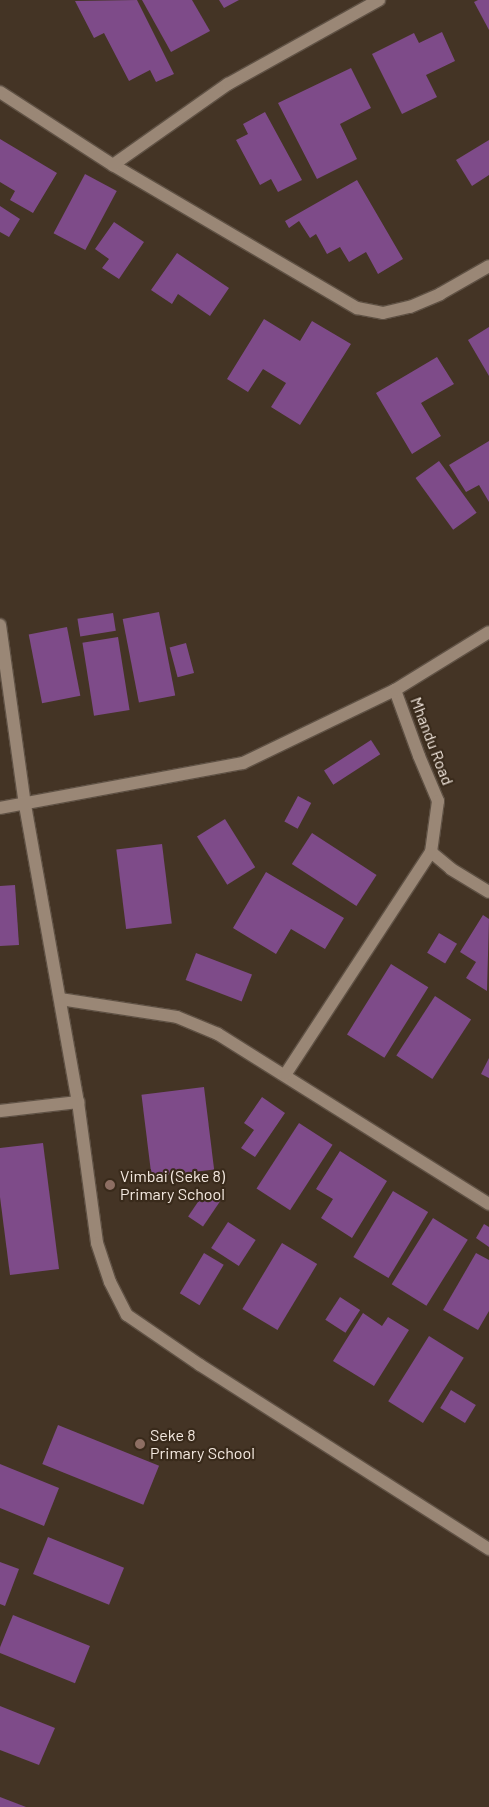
<!DOCTYPE html>
<style>
body{margin:0}
#map{position:relative;width:489px;height:1807px;overflow:hidden;background:#443425;font-family:Barlow,sans-serif}
div>[style]{position:absolute}
[style*='--x']{left:calc(var(--x)*1px);top:calc(var(--y)*1px);width:calc(var(--w)*1px);rotate:calc(var(--a)*1deg)}
.building>*{inset:0;background:#7e4b89;transform-origin:0 0}
.roads{filter:drop-shadow(1px 0 #5f5144) drop-shadow(-1px 0 #5f5144) drop-shadow(0 1px #5f5144) drop-shadow(0 -1px #5f5144)}
.minor>*{height:12px;margin:-6px;padding:0 6px;transform-origin:6px;border-radius:6px;background:#9a8776}
.dots>*{width:14px;height:14px;translate:-50% -50%;box-sizing:border-box;border:2px solid #392a1b;border-radius:50%}
span{translate:-50% -50%;white-space:nowrap;text-align:center;line-height:1.15;-webkit-text-stroke:4.5px #392a1b;paint-order:stroke}
.street-label{font-size:16px;color:#f5eae1}
.poi-label{font-size:16px;color:#f5eae1}
.left{translate:0 -50%;text-align:left}
</style>
<div id="map">
<div class="building">
<div style="clip-path:polygon(137px 0,174px 74px,156px 82px,150px 70px,129px 81px,104px 33px,94px 38px,75px 1px)"></div>
<div style="clip-path:polygon(142px 0,192px 0,210px 31px,171px 52px)"></div>
<div style="clip-path:polygon(219px 0,239px 0,224px 8px)"></div>
<div style="clip-path:polygon(478px 0,489px 0,489px 30px,474px 2px)"></div>
<div style="clip-path:polygon(442px 32px,455px 61px,426px 75px,437px 97px,402px 114px,372px 54px,414px 33px,419px 43px)"></div>
<div style="clip-path:polygon(351px 68px,371px 108px,340px 124px,357px 159px,317px 179px,278px 103px)"></div>
<div style="clip-path:polygon(265px 112px,302px 180px,278px 192px,271px 179px,260px 185px,236px 140px,248px 134px,243px 124px)"></div>
<div style="clip-path:polygon(0 139px,57px 173px,33px 213px,10px 200px,15px 191px,0 182px)"></div>
<div style="clip-path:polygon(489px 140px,489px 175px,472px 186px,456px 160px)"></div>
<div style="left:85px;top:174px;width:36px;height:67px;rotate:28deg"></div>
<div style="clip-path:polygon(357px 180px,403px 259px,378px 274px,366px 252px,349px 262px,340px 247px,327px 254px,316px 234px,310px 238px,299px 221px,289px 228px,285px 221px)"></div>
<div style="clip-path:polygon(0 206px,20px 219px,9px 237px,0 232px)"></div>
<div style="clip-path:polygon(114px 222px,144px 242px,119px 279px,102px 268px,109px 259px,95px 249px)"></div>
<div style="clip-path:polygon(177px 253px,229px 288px,210px 316px,178px 294px,172px 304px,151px 290px)"></div>
<div style="clip-path:polygon(264px 319px,300px 341px,312px 321px,351px 344px,300px 425px,271px 407px,286px 383px,263px 369px,248px 392px,227px 379px)"></div>
<div style="clip-path:polygon(489px 327px,489px 376px,468px 340px)"></div>
<div style="clip-path:polygon(437px 357px,454px 384px,421px 403px,441px 436px,412px 454px,376px 393px)"></div>
<div style="clip-path:polygon(489px 441px,489px 502px,479px 485px,466px 492px,449px 465px)"></div>
<div style="left:439px;top:461px;width:64px;height:29px;rotate:54deg"></div>
<div style="left:159px;top:612px;width:85px;height:37px;rotate:79deg"></div>
<div style="left:113px;top:613px;width:18px;height:36px;rotate:81deg"></div>
<div style="left:67px;top:627px;width:70px;height:39px;rotate:79deg"></div>
<div style="left:118px;top:637px;width:74px;height:36px;rotate:81deg"></div>
<div style="left:186px;top:643px;width:31px;height:17px;rotate:75deg"></div>
<div style="left:371px;top:740px;width:17px;height:56px;rotate:57deg"></div>
<div style="left:298px;top:796px;width:15px;height:29px;rotate:28deg"></div>
<div style="left:225px;top:819px;width:57px;height:33px;rotate:58deg"></div>
<div style="left:312px;top:833px;width:77px;height:37px;rotate:33deg"></div>
<div style="left:162px;top:844px;width:80px;height:46px;rotate:83deg"></div>
<div style="clip-path:polygon(266px 872px,344px 918px,325px 949px,291px 929px,276px 954px,233px 928px)"></div>
<div style="clip-path:polygon(15px 885px,19px 945px,0 946px,0 886px)"></div>
<div style="clip-path:polygon(483px 915px,489px 919px,487px 991px,466px 978px,476px 962px,460px 952px)"></div>
<div style="left:439px;top:933px;width:21px;height:23px;rotate:31deg"></div>
<div style="left:196px;top:953px;width:60px;height:29px;rotate:21deg"></div>
<div style="left:391px;top:964px;width:44px;height:83px;rotate:32deg"></div>
<div style="left:435px;top:996px;width:43px;height:71px;rotate:33deg"></div>
<div style="clip-path:polygon(489px 1058px,489px 1078px,481px 1074px)"></div>
<div style="left:204px;top:1087px;width:83px;height:63px;rotate:83deg"></div>
<div style="clip-path:polygon(262px 1097px,285px 1113px,255px 1157px,241px 1148px,254px 1130px,244px 1123px)"></div>
<div style="left:299px;top:1123px;width:40px;height:78px;rotate:33deg"></div>
<div style="clip-path:polygon(43px 1143px,59px 1269px,10px 1275px,0 1197px,0 1148px)"></div>
<div style="clip-path:polygon(340px 1151px,387px 1181px,352px 1238px,321px 1218px,333px 1199px,316px 1189px)"></div>
<div style="left:206px;top:1190px;width:18px;height:32px;rotate:34deg"></div>
<div style="left:393px;top:1191px;width:41px;height:77px;rotate:31deg"></div>
<div style="left:433px;top:1218px;width:41px;height:78px;rotate:32deg"></div>
<div style="left:228px;top:1222px;width:33px;height:31px;rotate:33deg"></div>
<div style="clip-path:polygon(484px 1224px,489px 1227px,489px 1247px,476px 1238px)"></div>
<div style="left:282px;top:1243px;width:41px;height:77px;rotate:31deg"></div>
<div style="left:204px;top:1253px;width:23px;height:47px;rotate:31deg"></div>
<div style="clip-path:polygon(476px 1253px,489px 1260px,489px 1311px,478px 1330px,443px 1310px)"></div>
<div style="left:340px;top:1297px;width:24px;height:27px;rotate:33deg"></div>
<div style="clip-path:polygon(363px 1313px,382px 1326px,388px 1317px,409px 1330px,374px 1386px,333px 1361px)"></div>
<div style="left:429px;top:1336px;width:41px;height:77px;rotate:32deg"></div>
<div style="left:451px;top:1390px;width:29px;height:21px;rotate:31deg"></div>
<div style="left:58px;top:1425px;width:109px;height:42px;rotate:22deg"></div>
<div style="clip-path:polygon(0 1464px,59px 1488px,44px 1526px,0 1508px)"></div>
<div style="left:48px;top:1537px;width:82px;height:40px;rotate:22deg"></div>
<div style="clip-path:polygon(0 1562px,19px 1569px,5px 1606px,0 1604px)"></div>
<div style="left:13px;top:1615px;width:83px;height:40px;rotate:22deg"></div>
<div style="clip-path:polygon(0 1706px,55px 1728px,39px 1765px,0 1750px)"></div>
<div style="clip-path:polygon(0 1797px,26px 1807px,0 1807px)"></div>
</div>
<div class="roads">
<div class="minor">
<div style="--x:0;--y:92;--w:135;--a:32.9"></div>
<div style="--x:113;--y:165;--w:283;--a:30.4"></div>
<div style="--x:357;--y:308;--w:26;--a:11"></div>
<div style="--x:383;--y:313;--w:28;--a:-13"></div>
<div style="--x:410;--y:307;--w:33;--a:-23"></div>
<div style="--x:440;--y:294;--w:56;--a:-29.7"></div>
<div style="--x:113;--y:165;--w:141;--a:-35.2"></div>
<div style="--x:228;--y:84;--w:173;--a:-29.1"></div>
<div style="--x:0;--y:625;--w:182;--a:82.1"></div>
<div style="--x:25;--y:805;--w:302;--a:79.9"></div>
<div style="--x:78;--y:1102;--w:142;--a:82.3"></div>
<div style="--x:97;--y:1243;--w:41;--a:71.6"></div>
<div style="--x:110;--y:1282;--w:37;--a:63"></div>
<div style="--x:127;--y:1315;--w:88;--a:34.4"></div>
<div style="--x:200;--y:1365;--w:343;--a:32.5"></div>
<div style="--x:395;--y:690;--w:70;--a:70"></div>
<div style="--x:419;--y:756;--w:49;--a:67.1"></div>
<div style="--x:438;--y:801;--w:51;--a:97.8"></div>
<div style="--x:431;--y:852;--w:26;--a:40"></div>
<div style="--x:451;--y:869;--w:44;--a:31.2"></div>
<div style="--x:0;--y:808;--w:247;--a:-10.5"></div>
<div style="--x:243;--y:763;--w:169;--a:-25.7"></div>
<div style="--x:395;--y:690;--w:110;--a:-31.7"></div>
<div style="--x:60;--y:999;--w:118;--a:8.7"></div>
<div style="--x:177;--y:1017;--w:44;--a:22.5"></div>
<div style="--x:218;--y:1034;--w:320;--a:32.1"></div>
<div style="--x:285;--y:1075;--w:267;--a:-56.8"></div>
<div style="--x:0;--y:1111;--w:79;--a:-6.6"></div>
</div>
</div>
<div class="dots">
<div style="left:110px;top:1185px;background:#8d6e63"></div>
<div style="left:140px;top:1444px;background:#8d6e63"></div>
</div>
<div class="street-label">
<span style="left:432px;top:741px;rotate:69deg">Mhandu Road</span>
</div>
<div class="poi-label">
<span class="left" style="left:120px;top:1185px">Vimbai (Seke 8)<br>Primary School</span>
<span class="left" style="left:150px;top:1444px">Seke 8<br>Primary School</span>
</div>
</div>
